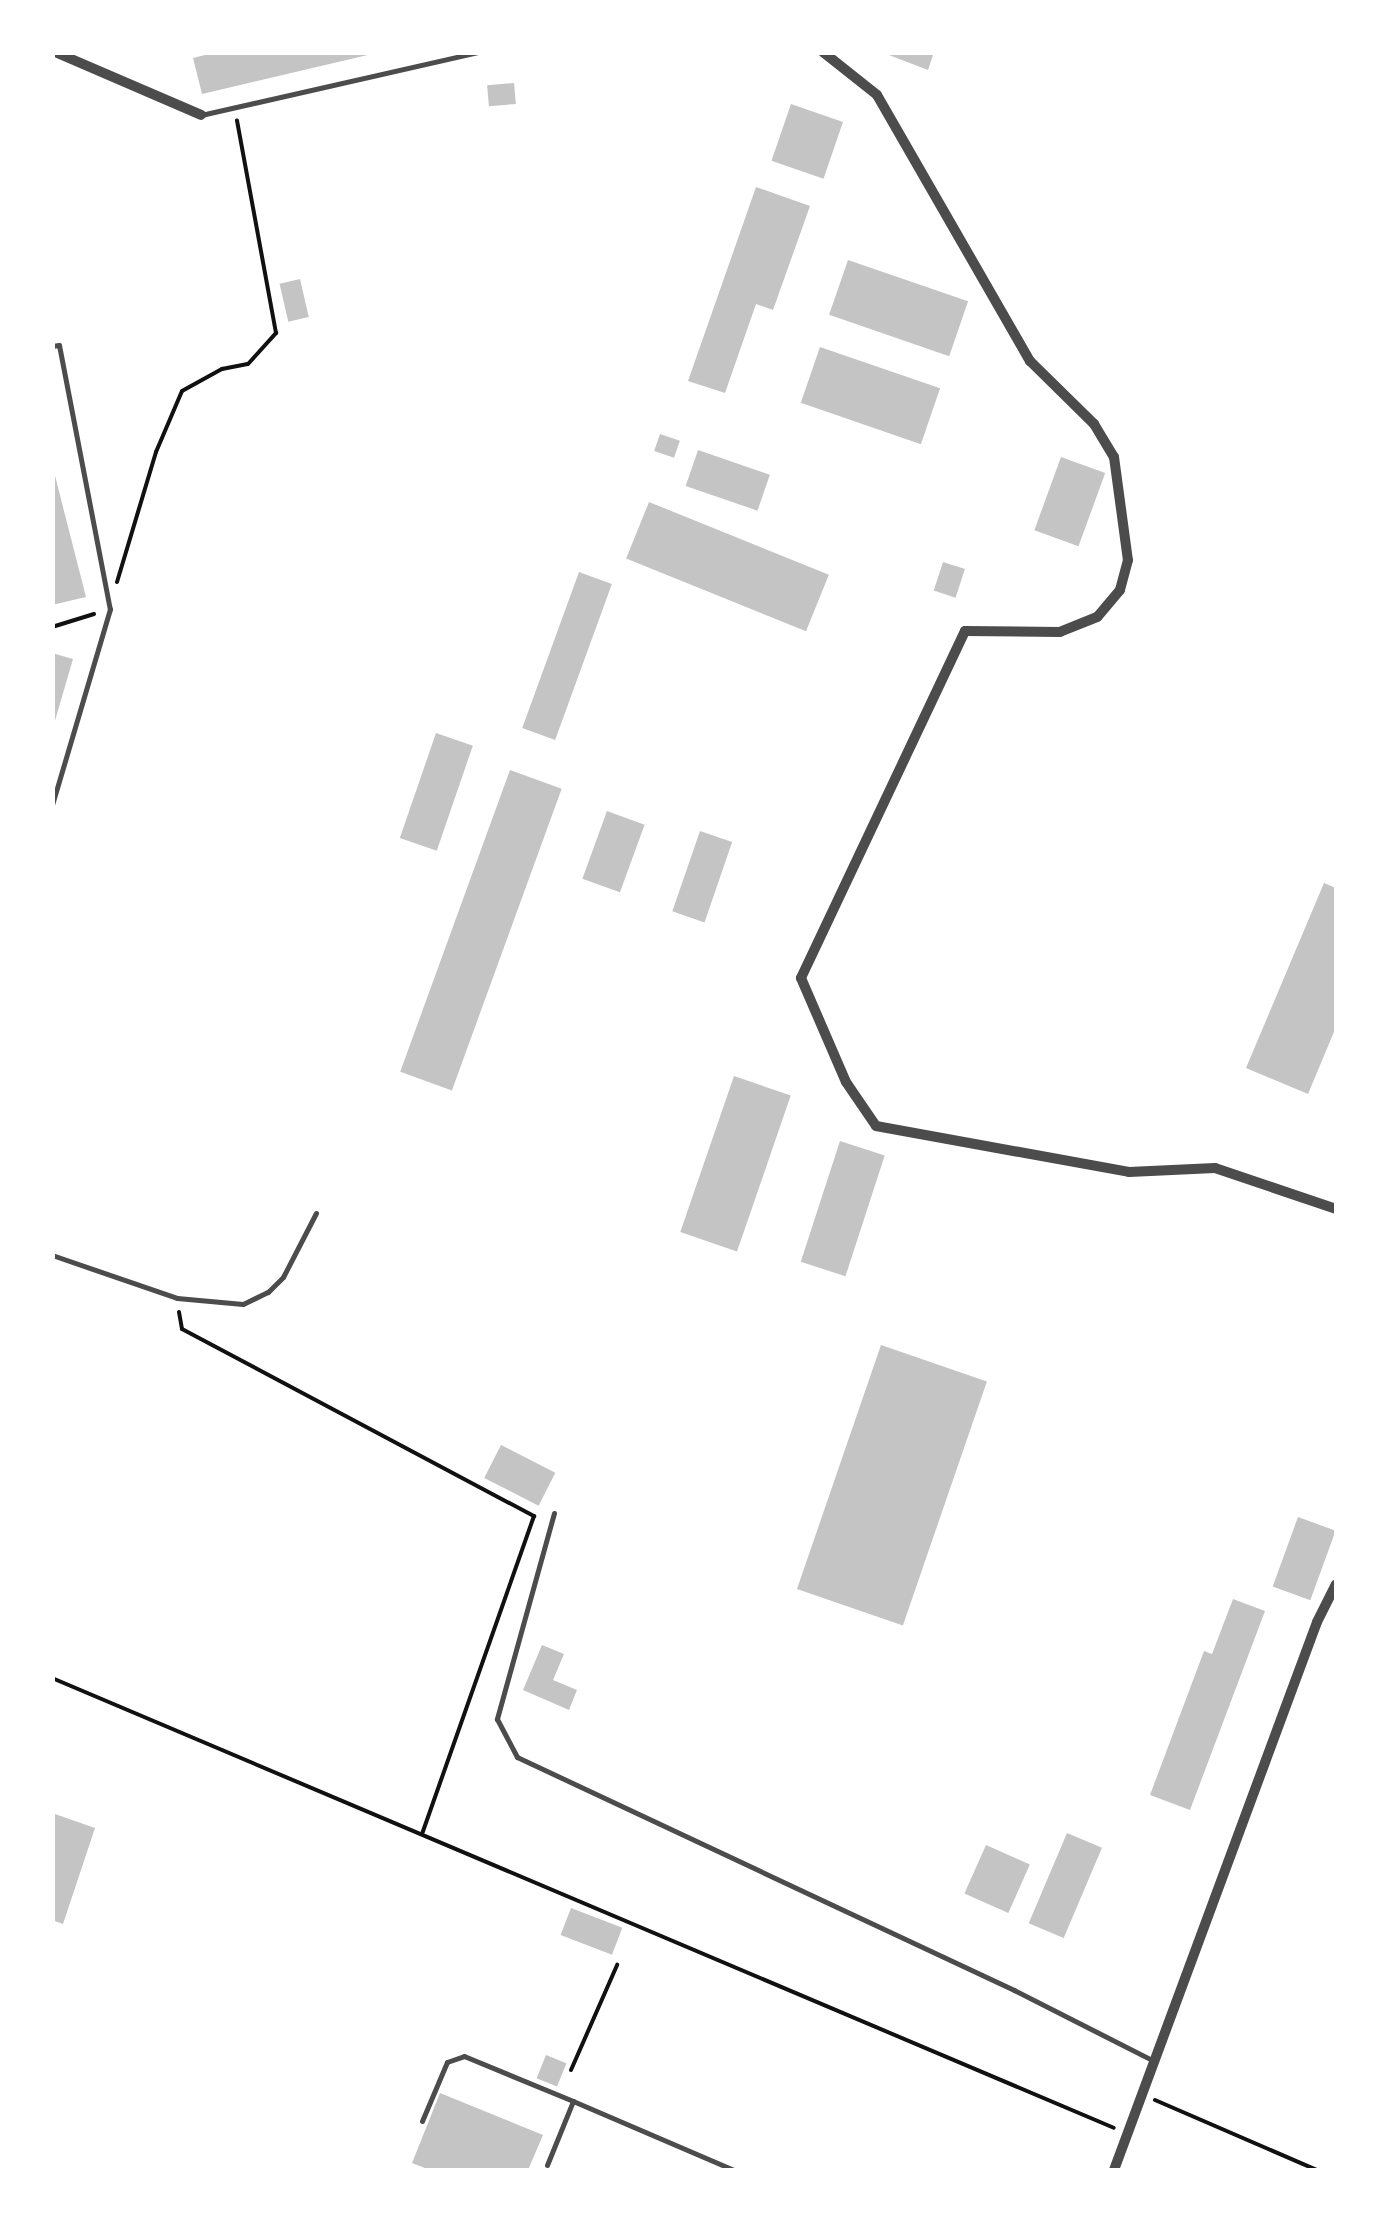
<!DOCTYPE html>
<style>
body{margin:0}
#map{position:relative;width:1389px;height:2223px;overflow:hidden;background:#fff;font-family:Helvetica,sans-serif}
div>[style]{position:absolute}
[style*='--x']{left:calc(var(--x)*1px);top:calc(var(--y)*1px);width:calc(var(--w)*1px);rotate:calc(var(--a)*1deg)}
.building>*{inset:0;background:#c4c4c4;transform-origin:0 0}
.path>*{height:4px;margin:-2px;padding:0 2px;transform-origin:2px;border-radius:2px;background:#111}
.service>*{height:5px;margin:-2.5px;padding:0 2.5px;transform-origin:2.5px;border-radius:2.5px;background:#4c4c4c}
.minor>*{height:10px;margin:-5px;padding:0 5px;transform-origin:5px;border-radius:5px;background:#4c4c4c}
span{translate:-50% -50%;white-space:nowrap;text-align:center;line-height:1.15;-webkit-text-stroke:9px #fff;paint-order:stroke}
.frame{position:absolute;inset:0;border:55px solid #fff;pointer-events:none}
</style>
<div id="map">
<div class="building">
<div style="clip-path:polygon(217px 52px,372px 52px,372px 54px,202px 94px,193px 58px)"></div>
<div style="clip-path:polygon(881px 52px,934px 52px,928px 70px)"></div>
<div style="left:514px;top:83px;width:21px;height:27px;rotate:85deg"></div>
<div style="left:791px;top:104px;width:55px;height:60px;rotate:19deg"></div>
<div style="clip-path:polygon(756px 187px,810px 206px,773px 310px,756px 304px,725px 393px,688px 381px)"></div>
<div style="left:848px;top:260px;width:127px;height:58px;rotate:19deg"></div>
<div style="left:300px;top:279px;width:39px;height:21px;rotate:77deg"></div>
<div style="left:820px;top:347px;width:127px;height:59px;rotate:19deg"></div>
<div style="left:660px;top:434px;width:21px;height:18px;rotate:19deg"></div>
<div style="left:698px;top:450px;width:76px;height:38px;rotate:19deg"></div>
<div style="left:1061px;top:457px;width:47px;height:78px;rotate:20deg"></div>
<div style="clip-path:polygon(52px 464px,86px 597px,52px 605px)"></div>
<div style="left:649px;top:502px;width:194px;height:61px;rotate:22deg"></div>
<div style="left:943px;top:562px;width:23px;height:30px;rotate:18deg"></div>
<div style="left:579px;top:572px;width:35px;height:166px;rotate:20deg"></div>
<div style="clip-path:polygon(52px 653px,73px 659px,54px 724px,52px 724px)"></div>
<div style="left:436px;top:733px;width:39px;height:111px;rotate:19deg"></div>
<div style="left:510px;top:770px;width:55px;height:321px;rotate:20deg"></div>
<div style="left:607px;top:811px;width:40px;height:72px;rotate:20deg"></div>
<div style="left:700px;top:831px;width:34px;height:85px;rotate:19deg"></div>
<div style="clip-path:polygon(1324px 883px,1336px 888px,1336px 1027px,1308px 1094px,1246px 1068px)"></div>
<div style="left:734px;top:1076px;width:60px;height:165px;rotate:19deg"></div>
<div style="left:840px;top:1141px;width:47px;height:127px;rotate:18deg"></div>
<div style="left:881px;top:1345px;width:112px;height:258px;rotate:19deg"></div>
<div style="left:501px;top:1445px;width:61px;height:37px;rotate:27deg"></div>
<div style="left:1298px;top:1517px;width:40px;height:74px;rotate:20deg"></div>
<div style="clip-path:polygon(1233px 1599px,1265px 1611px,1190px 1810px,1150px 1795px,1204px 1651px,1212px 1654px)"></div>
<div style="clip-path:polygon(542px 1645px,564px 1654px,553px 1680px,577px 1690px,569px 1710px,523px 1690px)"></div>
<div style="clip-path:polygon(52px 1813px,95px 1828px,63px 1924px,52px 1920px)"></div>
<div style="left:1067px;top:1833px;width:38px;height:98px;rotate:23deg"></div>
<div style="left:986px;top:1845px;width:48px;height:53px;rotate:24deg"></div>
<div style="left:571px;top:1908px;width:55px;height:29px;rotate:21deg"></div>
<div style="left:546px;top:2055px;width:22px;height:25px;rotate:22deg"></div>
<div style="clip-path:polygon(440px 2093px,543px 2135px,528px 2170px,430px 2170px,412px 2163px)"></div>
</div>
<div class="path">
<div style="--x:117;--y:582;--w:136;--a:-73.3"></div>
<div style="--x:156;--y:452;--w:66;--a:-66.9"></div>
<div style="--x:182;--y:391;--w:46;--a:-28.8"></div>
<div style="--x:222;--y:369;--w:26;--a:-11"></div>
<div style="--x:248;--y:364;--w:42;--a:-47.9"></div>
<div style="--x:276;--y:333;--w:216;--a:-100.4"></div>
<div style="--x:52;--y:627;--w:44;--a:-17.2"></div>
<div style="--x:179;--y:1312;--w:17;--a:80"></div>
<div style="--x:182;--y:1329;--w:399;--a:28"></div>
<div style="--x:534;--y:1516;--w:335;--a:109.4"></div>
<div style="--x:52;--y:1678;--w:1153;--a:22.96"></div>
<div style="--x:571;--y:2070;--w:115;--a:-66.3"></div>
<div style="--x:1155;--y:2100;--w:176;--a:23.4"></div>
</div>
<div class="service">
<div style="--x:201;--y:115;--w:285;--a:-12.8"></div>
<div style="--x:52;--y:346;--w:7;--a:-8"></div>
<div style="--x:59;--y:345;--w:269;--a:79.1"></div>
<div style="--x:110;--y:609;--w:204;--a:106.5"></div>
<div style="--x:52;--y:1255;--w:132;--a:19"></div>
<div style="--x:177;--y:1298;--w:66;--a:5.2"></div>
<div style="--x:243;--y:1304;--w:28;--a:-26"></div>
<div style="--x:268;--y:1292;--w:21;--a:-45"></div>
<div style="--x:283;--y:1277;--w:72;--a:-62.7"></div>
<div style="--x:554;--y:1513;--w:214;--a:105.5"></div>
<div style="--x:497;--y:1719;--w:43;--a:62.2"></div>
<div style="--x:517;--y:1757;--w:549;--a:25.12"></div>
<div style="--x:1014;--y:1990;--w:155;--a:26.9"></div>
<div style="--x:422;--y:2121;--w:64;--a:-67"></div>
<div style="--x:447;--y:2062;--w:18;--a:-19"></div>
<div style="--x:464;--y:2056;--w:118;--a:22.4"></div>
<div style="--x:547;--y:2165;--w:69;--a:-67.9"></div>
<div style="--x:573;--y:2101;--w:175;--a:23.2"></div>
</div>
<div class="minor">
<div style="--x:55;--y:52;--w:159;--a:23.3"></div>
<div style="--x:823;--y:52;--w:69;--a:38.5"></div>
<div style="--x:877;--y:95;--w:307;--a:60.1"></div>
<div style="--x:1030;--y:361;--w:90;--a:44.5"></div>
<div style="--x:1094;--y:424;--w:39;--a:59"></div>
<div style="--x:1114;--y:457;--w:104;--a:82.3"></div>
<div style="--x:1128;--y:560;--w:31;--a:105"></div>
<div style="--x:1120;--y:590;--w:35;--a:130"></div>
<div style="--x:1097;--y:617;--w:40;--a:158"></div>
<div style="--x:1060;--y:632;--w:95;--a:-179.4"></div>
<div style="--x:965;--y:631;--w:384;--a:115.3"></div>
<div style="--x:801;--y:978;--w:113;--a:66.6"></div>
<div style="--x:846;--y:1082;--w:53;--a:55.7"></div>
<div style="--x:876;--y:1126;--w:257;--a:10.3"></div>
<div style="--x:1129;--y:1172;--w:86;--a:-2.7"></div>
<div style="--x:1215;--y:1168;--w:128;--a:18.7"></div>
<div style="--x:1114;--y:2170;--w:584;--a:-69.67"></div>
<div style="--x:1317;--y:1622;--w:42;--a:-63.4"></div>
</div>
<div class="frame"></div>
</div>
